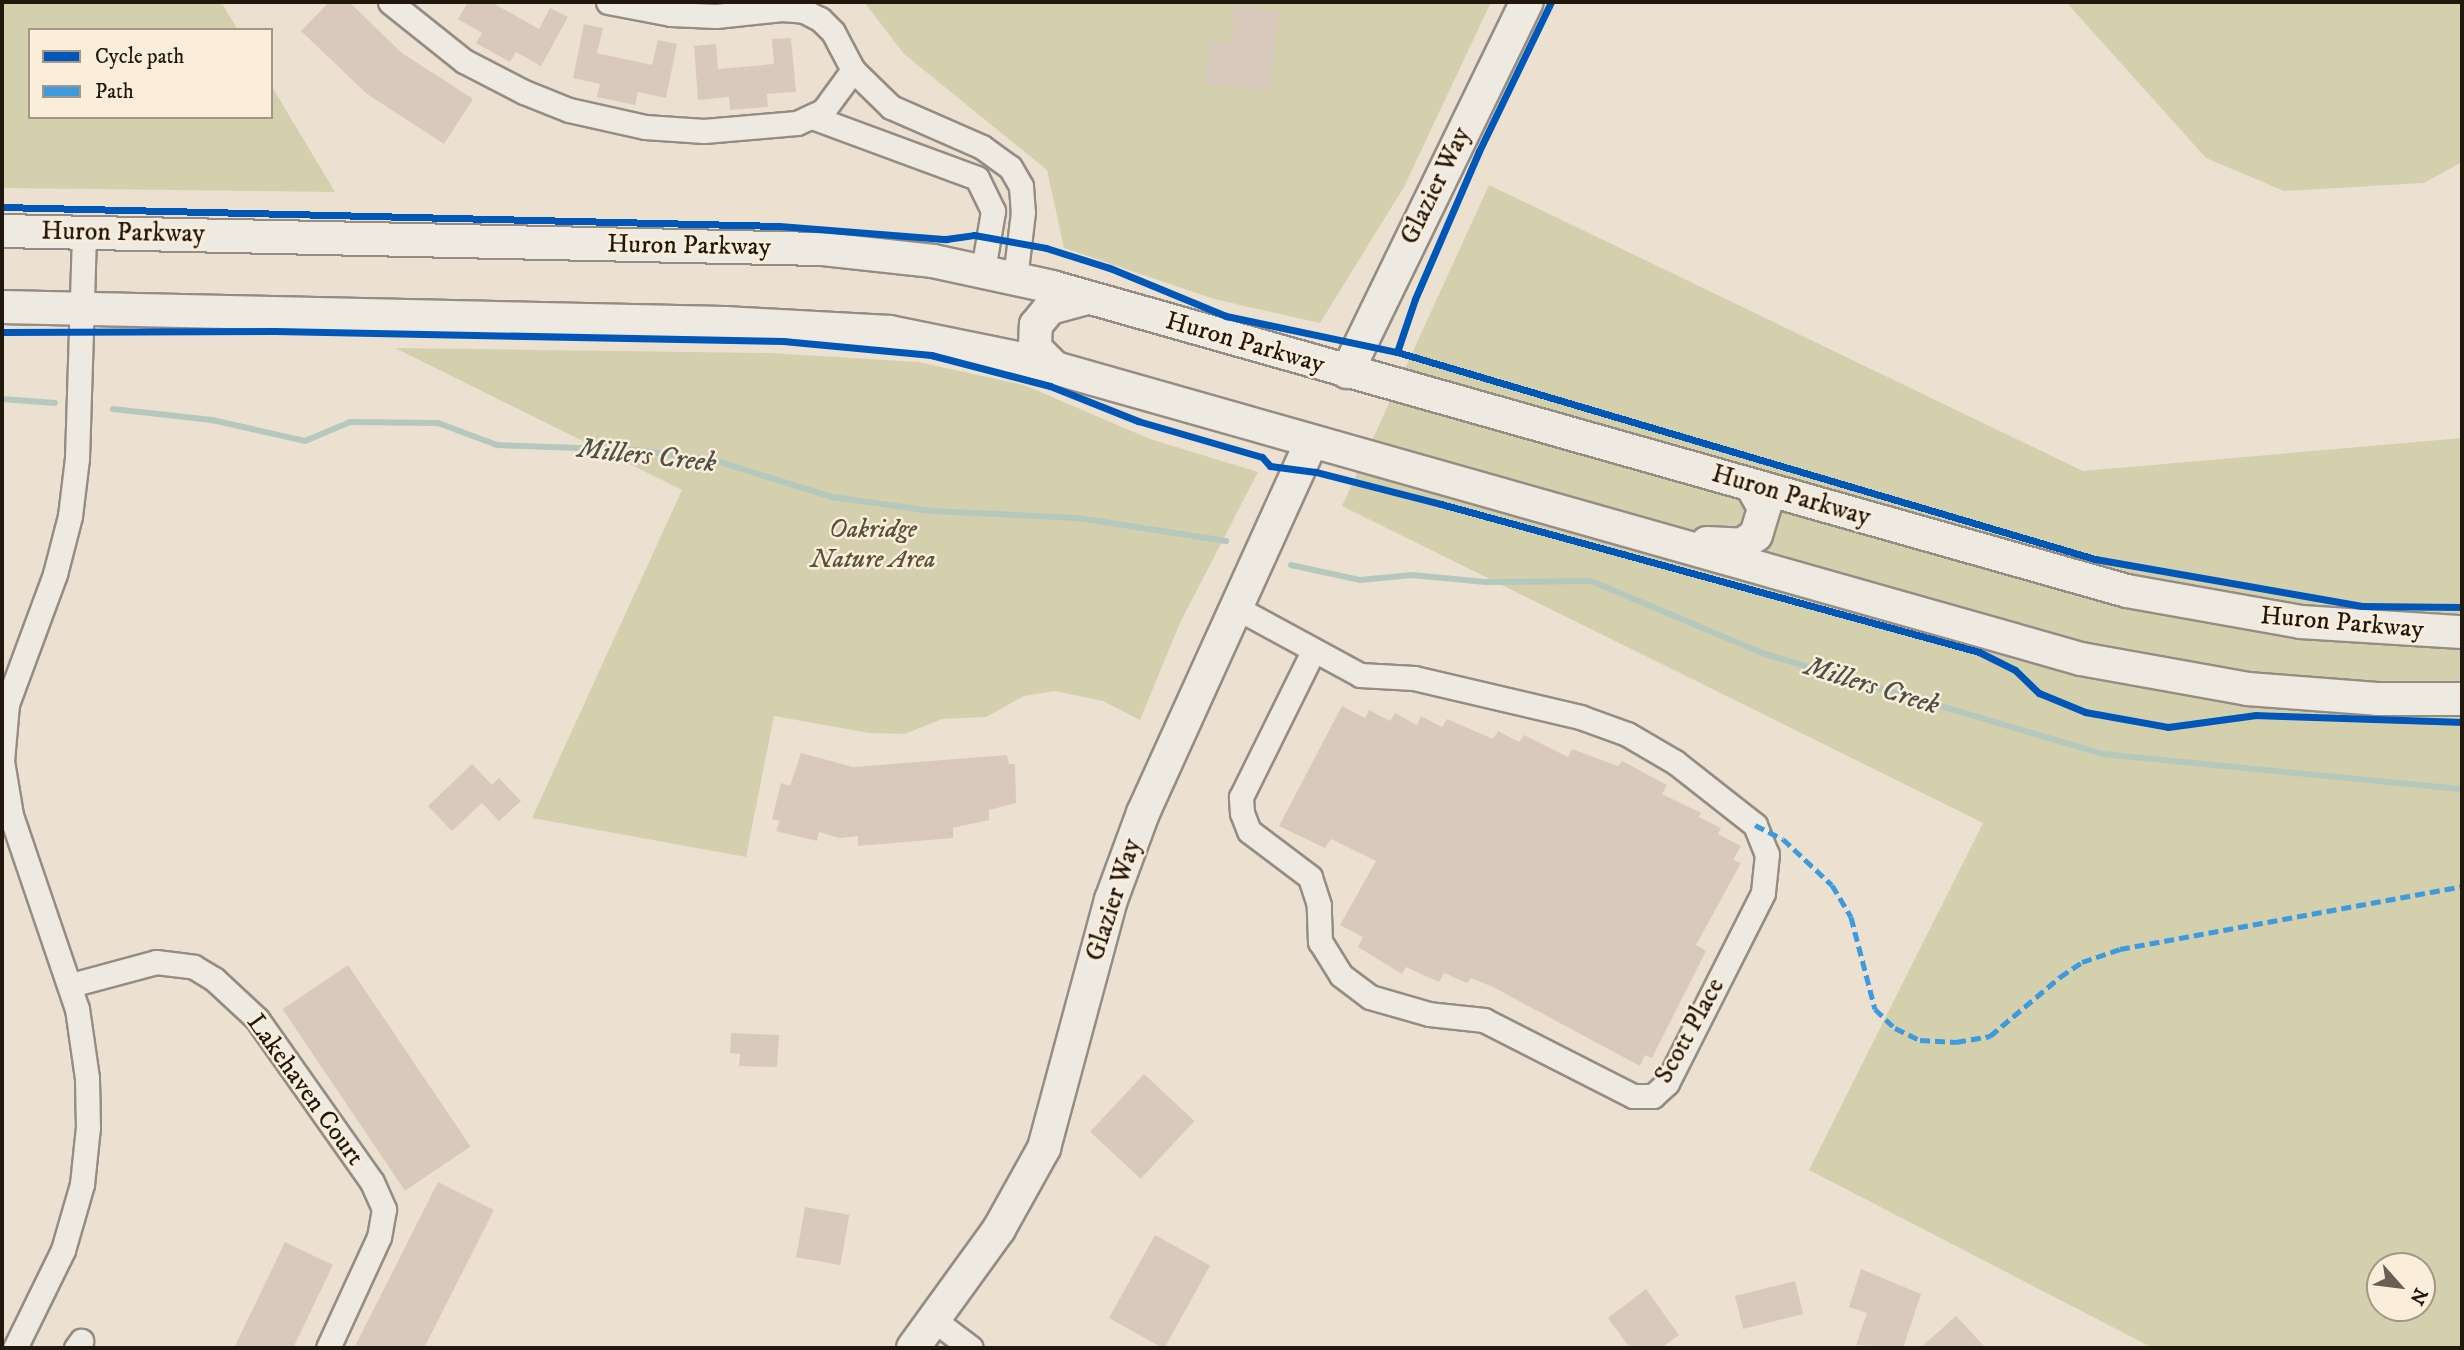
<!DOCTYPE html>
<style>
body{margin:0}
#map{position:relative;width:2464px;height:1350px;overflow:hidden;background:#ece1d0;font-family:"IM FELL DW Pica",serif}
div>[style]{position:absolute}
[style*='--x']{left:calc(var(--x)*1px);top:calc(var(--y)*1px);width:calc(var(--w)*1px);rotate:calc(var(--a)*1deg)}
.green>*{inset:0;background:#d4d0ae}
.stream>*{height:6px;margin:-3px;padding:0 3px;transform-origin:3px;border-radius:3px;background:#b5c8be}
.building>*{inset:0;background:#d9c9bc;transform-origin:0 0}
.roads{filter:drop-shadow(2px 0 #958d83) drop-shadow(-2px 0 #958d83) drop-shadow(0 2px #958d83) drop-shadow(0 -2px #958d83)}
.street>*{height:23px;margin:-11.5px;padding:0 11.5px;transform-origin:11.5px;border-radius:11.5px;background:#efeae1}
.secondary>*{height:32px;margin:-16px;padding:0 16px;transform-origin:16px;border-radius:16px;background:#efeae1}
.quiet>*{height:5px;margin-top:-2.5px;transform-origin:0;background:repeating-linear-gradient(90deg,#3c9ade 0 10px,transparent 0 15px)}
.cycleway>*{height:7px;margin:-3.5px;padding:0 3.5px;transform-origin:3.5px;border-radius:3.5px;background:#0057b8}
span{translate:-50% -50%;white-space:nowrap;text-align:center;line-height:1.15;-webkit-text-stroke:5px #faedd9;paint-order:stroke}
.street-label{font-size:26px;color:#22170d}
.park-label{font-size:26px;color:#5a533c;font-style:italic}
.water-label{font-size:28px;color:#4d5148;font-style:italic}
.frame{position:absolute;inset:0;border:4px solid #22170d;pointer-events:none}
.legend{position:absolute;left:28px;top:28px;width:245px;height:91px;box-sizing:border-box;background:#faedd9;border:2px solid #a49787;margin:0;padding:9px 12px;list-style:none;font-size:21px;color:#22170d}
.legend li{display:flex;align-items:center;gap:14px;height:35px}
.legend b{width:35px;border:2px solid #a49787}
.north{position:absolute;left:2366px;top:1252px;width:70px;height:70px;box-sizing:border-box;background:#faedd9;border:2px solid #a49787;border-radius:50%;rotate:118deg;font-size:19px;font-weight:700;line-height:28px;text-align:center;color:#22170d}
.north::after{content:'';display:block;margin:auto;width:24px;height:32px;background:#695e51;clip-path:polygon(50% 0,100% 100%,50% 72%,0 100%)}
</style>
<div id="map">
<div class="green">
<div style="clip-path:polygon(2px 2px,221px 2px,238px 30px,30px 30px,30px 117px,271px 117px,271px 85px,335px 192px,2px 188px)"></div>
<div style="clip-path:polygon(864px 2px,1491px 2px,1404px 187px,1320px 323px,1214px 299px,1064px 248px,1047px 170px,904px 54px)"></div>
<div style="clip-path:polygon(2066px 2px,2462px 2px,2462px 162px,2424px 183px,2284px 191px,2206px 158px)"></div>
<div style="clip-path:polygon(evenodd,1489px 185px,2083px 471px,2462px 438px,2462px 1348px,2153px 1348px,1809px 1170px,1983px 823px,1342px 506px,1489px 185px,2380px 1266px,2422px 1266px,2422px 1308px,2380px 1308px,2380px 1266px)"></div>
<div style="clip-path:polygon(395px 348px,770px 353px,918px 362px,1024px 385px,1150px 439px,1258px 472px,1180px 623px,1140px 720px,1103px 701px,1055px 691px,1024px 696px,986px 717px,942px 719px,905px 734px,869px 733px,774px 716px,746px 857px,532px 818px,682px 490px)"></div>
</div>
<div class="stream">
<div style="--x:2;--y:399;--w:53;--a:4.3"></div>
<div style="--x:113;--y:409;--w:100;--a:6.3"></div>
<div style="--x:212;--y:420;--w:95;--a:12.7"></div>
<div style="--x:305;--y:441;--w:49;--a:-22.9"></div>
<div style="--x:350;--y:422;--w:88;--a:0.7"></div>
<div style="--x:438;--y:423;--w:63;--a:20.4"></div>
<div style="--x:497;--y:445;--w:139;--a:2.1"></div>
<div style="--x:636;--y:450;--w:78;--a:7.4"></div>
<div style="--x:713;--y:460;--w:125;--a:17.3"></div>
<div style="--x:832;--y:497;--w:100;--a:8"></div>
<div style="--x:931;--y:511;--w:147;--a:2.7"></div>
<div style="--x:1078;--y:518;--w:150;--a:8.8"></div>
<div style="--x:1291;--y:565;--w:71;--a:12.3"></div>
<div style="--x:1360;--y:580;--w:52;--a:-5.5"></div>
<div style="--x:1412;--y:575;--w:74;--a:5.4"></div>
<div style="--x:1486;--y:582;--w:105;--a:-0.5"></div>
<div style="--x:1591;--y:581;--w:189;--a:22.8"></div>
<div style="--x:1765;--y:654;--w:352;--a:16.5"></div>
<div style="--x:2102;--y:754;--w:362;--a:5.6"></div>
</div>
<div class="building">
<div style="clip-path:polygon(329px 2px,349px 2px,402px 53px,473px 99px,444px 144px,367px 94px,301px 31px)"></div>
<div style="clip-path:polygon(468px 2px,491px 2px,539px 29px,550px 8px,568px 17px,541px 66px,516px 52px,510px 62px,476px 43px,482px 33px,458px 19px)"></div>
<div style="clip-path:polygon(1235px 7px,1279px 11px,1270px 91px,1205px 84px,1209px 41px,1231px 43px)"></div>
<div style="clip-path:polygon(584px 24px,603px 28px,597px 53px,652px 65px,658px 40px,677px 44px,666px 98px,638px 92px,635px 105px,597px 97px,600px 84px,573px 78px)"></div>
<div style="clip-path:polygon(791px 38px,796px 92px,767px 94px,768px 107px,730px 110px,729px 97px,698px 100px,694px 46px,716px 44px,718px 69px,774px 64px,772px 39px)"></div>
<div style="clip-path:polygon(1342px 706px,1365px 718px,1369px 710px,1390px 721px,1395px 713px,1417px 725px,1421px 716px,1442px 727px,1447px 719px,1493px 739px,1498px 731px,1519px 742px,1524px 735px,1568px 757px,1572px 749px,1618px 766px,1622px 761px,1667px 785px,1662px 794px,1701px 813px,1699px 817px,1721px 828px,1718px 834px,1741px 846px,1733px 860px,1741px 863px,1696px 945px,1706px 951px,1652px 1058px,1645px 1055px,1640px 1066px,1493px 987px,1471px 978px,1467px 983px,1444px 973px,1439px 982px,1406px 967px,1402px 974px,1358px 947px,1363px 937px,1340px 925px,1376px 861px,1331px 839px,1325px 848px,1279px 826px)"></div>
<div style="clip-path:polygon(801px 753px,853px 767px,1007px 755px,1009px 764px,1015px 764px,1016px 803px,989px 810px,989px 820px,953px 828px,953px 838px,858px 846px,858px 836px,840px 838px,819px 832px,817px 841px,776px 831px,780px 821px,772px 819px,781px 783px,790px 786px)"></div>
<div style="clip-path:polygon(472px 764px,492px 785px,499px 778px,521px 801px,499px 821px,482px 803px,452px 831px,428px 806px)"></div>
<div style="left:348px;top:965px;width:219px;height:79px;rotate:56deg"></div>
<div style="clip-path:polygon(731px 1033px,779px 1035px,777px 1067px,739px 1066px,740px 1054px,730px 1053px)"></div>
<div style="left:1144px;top:1074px;width:69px;height:79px;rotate:43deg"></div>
<div style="clip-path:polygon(438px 1182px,494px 1210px,424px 1348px,354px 1348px)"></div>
<div style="left:805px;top:1207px;width:45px;height:51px;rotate:10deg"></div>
<div style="left:1155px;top:1235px;width:63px;height:95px;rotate:29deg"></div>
<div style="clip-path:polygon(285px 1242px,333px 1265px,293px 1348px,234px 1348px)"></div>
<div style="clip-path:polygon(1861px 1269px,1921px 1294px,1903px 1348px,1856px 1345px,1867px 1313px,1849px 1307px)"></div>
<div style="left:1795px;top:1281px;width:34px;height:62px;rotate:76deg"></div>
<div style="clip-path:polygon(1646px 1289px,1679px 1335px,1661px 1348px,1630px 1348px,1608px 1318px)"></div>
<div style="clip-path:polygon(1956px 1316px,1986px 1348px,1920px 1348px)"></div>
</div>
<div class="roads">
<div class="street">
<div style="--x:390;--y:2;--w:95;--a:38.6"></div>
<div style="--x:464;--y:61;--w:68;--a:27.3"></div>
<div style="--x:524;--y:92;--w:48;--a:21.8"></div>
<div style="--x:569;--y:110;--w:78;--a:12.6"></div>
<div style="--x:645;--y:127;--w:59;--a:3.9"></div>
<div style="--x:704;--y:131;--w:93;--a:-4.9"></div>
<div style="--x:797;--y:123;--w:29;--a:-25"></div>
<div style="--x:823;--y:111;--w:51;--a:-53.8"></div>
<div style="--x:608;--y:2;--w:64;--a:10.8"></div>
<div style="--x:671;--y:14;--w:45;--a:2.5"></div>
<div style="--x:716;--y:16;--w:66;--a:-6.1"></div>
<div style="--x:782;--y:9;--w:22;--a:5"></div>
<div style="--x:804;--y:11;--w:18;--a:27"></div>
<div style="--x:820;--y:19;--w:18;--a:45"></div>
<div style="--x:833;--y:32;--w:43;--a:62.2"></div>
<div style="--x:853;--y:70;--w:53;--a:44.2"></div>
<div style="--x:891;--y:107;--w:99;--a:23.7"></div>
<div style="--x:982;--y:147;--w:34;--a:36"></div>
<div style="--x:1010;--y:167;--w:22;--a:60"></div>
<div style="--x:1021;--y:186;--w:26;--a:86"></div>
<div style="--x:1023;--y:212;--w:66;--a:96.9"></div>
<div style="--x:812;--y:117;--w:176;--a:20.3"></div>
<div style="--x:977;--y:178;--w:37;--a:64"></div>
<div style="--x:993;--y:211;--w:60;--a:99.6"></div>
<div style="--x:1235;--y:607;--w:142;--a:28.5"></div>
<div style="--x:1360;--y:675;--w:54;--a:3.2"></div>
<div style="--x:1414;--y:678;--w:171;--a:13.2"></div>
<div style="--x:1580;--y:717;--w:50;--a:19.9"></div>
<div style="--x:1627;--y:734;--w:56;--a:30.3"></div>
<div style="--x:1675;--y:762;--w:102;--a:38.2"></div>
<div style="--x:1755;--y:825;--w:31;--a:68"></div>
<div style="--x:1767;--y:854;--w:39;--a:96"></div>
<div style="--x:1763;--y:893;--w:213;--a:116.8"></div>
<div style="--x:1667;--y:1083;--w:19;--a:137"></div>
<div style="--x:1653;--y:1096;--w:20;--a:180"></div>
<div style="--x:1633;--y:1096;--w:167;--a:-153"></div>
<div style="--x:1484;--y:1020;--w:55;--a:-173.8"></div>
<div style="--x:1429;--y:1014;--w:61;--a:-163.9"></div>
<div style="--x:1370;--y:997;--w:36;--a:-143"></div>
<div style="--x:1341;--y:975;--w:39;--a:-122"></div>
<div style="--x:1320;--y:942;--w:37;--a:-92"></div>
<div style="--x:1319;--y:905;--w:29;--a:-108"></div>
<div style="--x:1310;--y:877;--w:76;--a:-143"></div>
<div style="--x:1249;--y:831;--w:19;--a:-111"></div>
<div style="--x:1242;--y:813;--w:16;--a:-94"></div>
<div style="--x:1241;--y:797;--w:163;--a:-63.7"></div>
<div style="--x:71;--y:985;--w:88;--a:-15.1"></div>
<div style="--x:156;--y:962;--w:38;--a:7"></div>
<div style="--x:194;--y:967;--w:23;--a:31"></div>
<div style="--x:214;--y:979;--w:59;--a:42.9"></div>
<div style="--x:257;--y:1019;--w:199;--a:54.8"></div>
<div style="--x:372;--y:1182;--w:30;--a:66"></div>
<div style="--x:384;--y:1209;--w:28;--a:100"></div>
<div style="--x:379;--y:1237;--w:122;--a:114.7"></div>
<div style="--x:934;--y:1320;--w:46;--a:37.1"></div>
<div style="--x:15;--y:1348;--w:109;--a:-63.9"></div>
<div style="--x:63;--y:1250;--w:69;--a:-73.9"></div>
<div style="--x:82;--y:1184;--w:57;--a:-84"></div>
<div style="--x:88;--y:1127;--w:49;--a:-91.2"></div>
<div style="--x:87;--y:1078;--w:70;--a:-98.2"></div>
<div style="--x:77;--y:1009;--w:205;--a:-108.8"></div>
<div style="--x:11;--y:815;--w:55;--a:-99.5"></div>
<div style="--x:2;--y:761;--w:57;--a:-85"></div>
<div style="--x:7;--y:704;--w:139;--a:-69.7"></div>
<div style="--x:55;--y:574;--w:60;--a:-75.5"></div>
<div style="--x:70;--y:516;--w:58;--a:-83.1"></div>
<div style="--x:77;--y:458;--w:226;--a:-88.2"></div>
<div style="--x:76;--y:1348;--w:9;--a:-54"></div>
</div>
<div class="secondary">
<div style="--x:2;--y:231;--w:821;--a:1.26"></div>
<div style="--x:823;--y:249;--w:111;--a:6.2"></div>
<div style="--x:933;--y:261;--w:122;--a:12.3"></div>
<div style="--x:1052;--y:287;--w:1117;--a:15.79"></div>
<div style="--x:2127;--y:591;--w:177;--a:10.1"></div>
<div style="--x:2301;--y:622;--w:161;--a:3.6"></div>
<div style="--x:2;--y:307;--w:722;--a:1.27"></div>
<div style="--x:724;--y:323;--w:166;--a:3.1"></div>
<div style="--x:890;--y:332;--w:136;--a:11.5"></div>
<div style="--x:1023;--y:359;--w:1100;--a:15.83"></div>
<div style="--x:2081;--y:659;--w:170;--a:10.2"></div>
<div style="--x:2248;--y:689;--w:129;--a:4.4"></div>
<div style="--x:2377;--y:699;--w:85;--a:0"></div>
<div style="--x:1056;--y:369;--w:30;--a:-135"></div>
<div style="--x:1035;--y:348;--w:23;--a:-88"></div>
<div style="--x:1036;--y:325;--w:22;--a:-51"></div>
<div style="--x:1050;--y:308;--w:39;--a:-15"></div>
<div style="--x:1347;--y:372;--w:411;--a:-64.1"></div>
<div style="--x:1707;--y:543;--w:35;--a:3"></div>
<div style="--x:1742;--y:545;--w:17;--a:-36"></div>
<div style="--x:1756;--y:535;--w:28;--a:-73"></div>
<div style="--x:1764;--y:508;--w:25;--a:-119"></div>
<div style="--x:913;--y:1348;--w:147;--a:-54.1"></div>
<div style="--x:999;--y:1229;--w:93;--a:-60.9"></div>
<div style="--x:1044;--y:1148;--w:257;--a:-74.9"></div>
<div style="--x:1111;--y:900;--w:93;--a:-69.8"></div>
<div style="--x:1143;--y:813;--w:407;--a:-65.6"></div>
</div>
</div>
<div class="quiet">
<div style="--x:1755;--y:825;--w:31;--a:27"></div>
<div style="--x:1783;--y:839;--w:67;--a:43.2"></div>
<div style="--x:1832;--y:885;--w:37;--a:59"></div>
<div style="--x:1851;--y:917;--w:95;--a:75.4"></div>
<div style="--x:1875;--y:1009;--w:28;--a:44"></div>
<div style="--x:1895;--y:1028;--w:28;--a:26"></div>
<div style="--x:1920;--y:1040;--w:36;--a:3"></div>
<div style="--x:1956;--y:1042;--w:35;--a:-10"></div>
<div style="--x:1990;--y:1036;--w:92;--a:-40.1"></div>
<div style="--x:2060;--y:977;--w:27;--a:-34"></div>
<div style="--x:2082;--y:962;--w:40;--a:-18.9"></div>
<div style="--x:2120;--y:949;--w:348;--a:-10.4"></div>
</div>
<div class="cycleway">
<div style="--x:2;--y:207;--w:777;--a:1.4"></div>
<div style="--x:779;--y:226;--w:168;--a:4.5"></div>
<div style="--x:946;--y:239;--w:28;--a:-8"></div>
<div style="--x:974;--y:235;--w:73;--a:10.2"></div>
<div style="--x:1046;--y:248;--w:67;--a:17.4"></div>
<div style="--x:1110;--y:268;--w:126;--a:22.5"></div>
<div style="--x:1226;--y:316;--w:175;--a:11.9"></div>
<div style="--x:1397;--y:352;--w:728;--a:16.52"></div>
<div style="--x:2095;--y:559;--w:271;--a:10"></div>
<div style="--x:2362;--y:606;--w:100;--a:0.6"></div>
<div style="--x:2;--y:332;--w:273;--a:-0.2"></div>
<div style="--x:275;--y:331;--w:508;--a:1.13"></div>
<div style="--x:783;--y:341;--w:149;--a:5.4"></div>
<div style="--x:931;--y:355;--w:123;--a:14.6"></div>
<div style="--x:1050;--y:386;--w:95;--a:21.7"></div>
<div style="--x:1138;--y:421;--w:129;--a:16.2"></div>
<div style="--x:1262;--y:457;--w:12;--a:48"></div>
<div style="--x:1270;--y:466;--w:46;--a:7.4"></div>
<div style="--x:1316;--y:472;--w:129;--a:14.4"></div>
<div style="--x:1441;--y:504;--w:558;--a:15.38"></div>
<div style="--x:1979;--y:652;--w:40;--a:26.6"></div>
<div style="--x:2015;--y:670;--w:33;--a:44"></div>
<div style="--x:2039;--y:693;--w:50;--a:22.4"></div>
<div style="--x:2085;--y:712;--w:84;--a:10.2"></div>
<div style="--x:2168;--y:727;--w:89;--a:-7.8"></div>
<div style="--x:2256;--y:715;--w:206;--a:1.9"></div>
<div style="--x:1397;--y:352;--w:56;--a:-71.2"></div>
<div style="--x:1415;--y:299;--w:161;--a:-66.6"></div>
<div style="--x:1479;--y:151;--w:165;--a:-64.2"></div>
</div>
<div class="street-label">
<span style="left:1436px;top:186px;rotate:-64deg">Glazier Way</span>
<span style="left:123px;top:233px;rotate:1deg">Huron Parkway</span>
<span style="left:689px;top:246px;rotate:1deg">Huron Parkway</span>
<span style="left:1245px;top:343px;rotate:16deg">Huron Parkway</span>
<span style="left:1791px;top:496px;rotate:16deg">Huron Parkway</span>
<span style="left:2342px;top:623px;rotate:5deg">Huron Parkway</span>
<span style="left:1114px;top:900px;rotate:-72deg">Glazier Way</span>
<span style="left:1690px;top:1031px;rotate:-61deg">Scott Place</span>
<span style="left:305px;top:1090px;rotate:54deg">Lakehaven Court</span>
</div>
<div class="park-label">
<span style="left:873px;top:545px">Oakridge<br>Nature Area</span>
</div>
<div class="water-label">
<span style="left:647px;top:456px;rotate:6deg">Millers Creek</span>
<span style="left:1872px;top:686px;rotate:17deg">Millers Creek</span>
</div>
<div class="frame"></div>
<ul class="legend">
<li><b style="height:9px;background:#0057b8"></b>Cycle path</li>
<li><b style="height:9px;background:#3c9ade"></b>Path</li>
</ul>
<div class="north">N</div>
</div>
